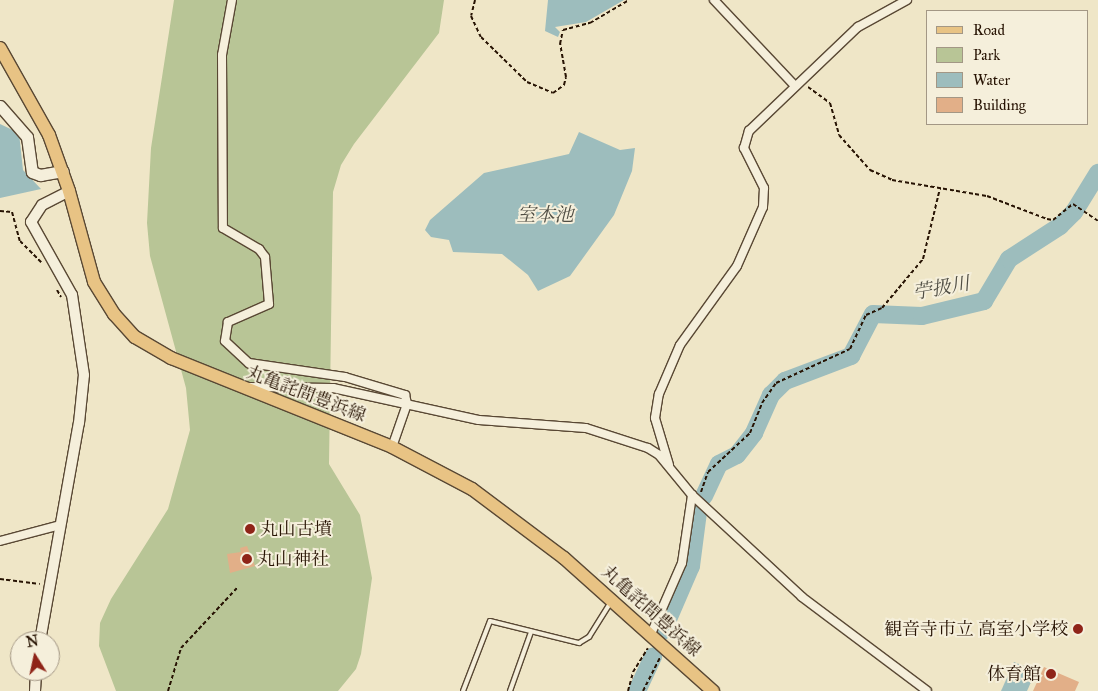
<!DOCTYPE html>
<meta charset="utf-8">
<style>
body{margin:0}
#map{position:relative;width:1098px;height:691px;overflow:hidden;background:#efe6c7;font-family:"IM FELL Great Primer","Noto Serif JP",serif}
div>[style]{position:absolute}
[style*='--x']{left:calc(var(--x)*1px);top:calc(var(--y)*1px);width:calc(var(--w)*1px);rotate:calc(var(--a)*1deg)}
.green>*{inset:0;background:#b8c596}
.water>*{inset:0;background:#9dbdbd}
.river>*{height:18px;margin:-9px;padding:0 9px;transform-origin:9px;border-radius:9px;background:#9dbdbd}
.building>*{inset:0;background:#e2af88}
.path>*{height:2px;margin-top:-1px;transform-origin:0;background:repeating-linear-gradient(90deg,#271303 0 4px,transparent 0 6.5px)}
.roads{filter:drop-shadow(1px 0 #594834) drop-shadow(-1px 0 #594834) drop-shadow(0 1px #594834) drop-shadow(0 -1px #594834)}
.service>*{height:4px;margin:-2px;padding:0 2px;transform-origin:2px;border-radius:2px;background:#f5efdb}
.minor>*{height:8px;margin:-4px;padding:0 4px;transform-origin:4px;border-radius:4px;background:#f5efdb}
.tertiary>*{height:10px;margin:-5px;padding:0 5px;transform-origin:5px;border-radius:5px;background:#f5efdb}
.secondary>*{height:11px;margin:-5.5px;padding:0 5.5px;transform-origin:5.5px;border-radius:5.5px;background:#f5efdb}
.primary>*{height:12px;margin:-6px;padding:0 6px;transform-origin:6px;border-radius:6px;background:#e8c384}
.dots>*{width:14px;height:14px;translate:-50% -50%;box-sizing:border-box;border:2px solid #f5efdb;border-radius:50%}
span{translate:-50% -50%;white-space:nowrap;text-align:center;line-height:1.15;-webkit-text-stroke:4px #f5efdb;paint-order:stroke}
.street-label{font-size:18px;color:#271303}
.poi-label{font-size:18px;color:#271303}
.left{translate:0 -50%;text-align:left}
.right{translate:-100% -50%;text-align:right}
.water-label{font-size:19px;color:#504e44;font-style:italic}
.legend{position:absolute;left:926px;top:10px;width:162px;height:115px;box-sizing:border-box;background:#f5efdb;border:1px solid #a39785;margin:0;padding:6px 9px;list-style:none;font-size:15px;color:#271303}
.legend li{display:flex;align-items:center;gap:10px;height:25px}
.legend b{width:25px;border:1px solid #a39785}
.north{position:absolute;left:10px;top:631px;width:50px;height:50px;box-sizing:border-box;background:#f5efdb;border:1px solid #a39785;border-radius:50%;rotate:350deg;font-size:14px;font-weight:700;line-height:20px;text-align:center;color:#271303}
.north::after{content:'';display:block;margin:auto;width:18px;height:22px;background:#8f2418;clip-path:polygon(50% 0,100% 100%,50% 72%,0 100%)}
</style>
<div id="map">
<div class="green">
<div style="clip-path:polygon(174px 0,444px 0,439px 33px,354px 144px,341px 165px,333px 192px,329px 464px,360px 515px,372px 578px,361px 654px,356px 669px,338px 691px,116px 691px,99px 646px,100px 623px,111px 599px,168px 509px,190px 430px,186px 388px,150px 256px,147px 223px,151px 148px)"></div>
</div>
<div class="water">
<div style="clip-path:polygon(548px 0,624px 0,586px 22px,555px 27px,560px 32px,558px 37px,545px 31px)"></div>
<div style="clip-path:polygon(0 124px,19px 133px,23px 170px,41px 189px,0 198px)"></div>
<div style="clip-path:polygon(579px 132px,620px 150px,635px 148px,632px 171px,614px 215px,570px 276px,538px 291px,528px 275px,502px 254px,453px 252px,449px 240px,431px 237px,425px 230px,430px 220px,484px 173px,569px 154px)"></div>
<div style="clip-path:polygon(1014px 662px,1036px 671px,1027px 691px,1001px 691px)"></div>
</div>
<div class="river">
<div style="--x:704;--y:496;--w:35;--a:-65"></div>
<div style="--x:719;--y:464;--w:20;--a:-27"></div>
<div style="--x:737;--y:455;--w:28;--a:-52"></div>
<div style="--x:754;--y:433;--w:42;--a:-65.9"></div>
<div style="--x:771;--y:395;--w:20;--a:-45"></div>
<div style="--x:785;--y:381;--w:71;--a:-20.7"></div>
<div style="--x:851;--y:356;--w:47;--a:-62.4"></div>
<div style="--x:873;--y:314;--w:49;--a:2.3"></div>
<div style="--x:922;--y:316;--w:64;--a:-13.6"></div>
<div style="--x:984;--y:301;--w:49;--a:-59.2"></div>
<div style="--x:1009;--y:259;--w:61;--a:-32.9"></div>
<div style="--x:1060;--y:226;--w:20;--a:-45"></div>
<div style="--x:1074;--y:212;--w:46;--a:-58.4"></div>
<div style="--x:663;--y:631;--w:71;--a:-66.7"></div>
<div style="--x:691;--y:566;--w:54;--a:-82.6"></div>
<div style="--x:637;--y:691;--w:38;--a:-65"></div>
</div>
<div class="building">
<div style="clip-path:polygon(247px 546px,255px 566px,230px 573px,227px 554px,241px 552px,240px 548px)"></div>
<div style="clip-path:polygon(1044px 667px,1079px 682px,1075px 691px,1033px 691px)"></div>
</div>
<div class="path">
<div style="--x:475;--y:0;--w:16;--a:104"></div>
<div style="--x:471;--y:16;--w:23;--a:65"></div>
<div style="--x:481;--y:37;--w:64;--a:44.4"></div>
<div style="--x:527;--y:82;--w:28;--a:23"></div>
<div style="--x:553;--y:93;--w:14;--a:-36"></div>
<div style="--x:564;--y:85;--w:8;--a:-76"></div>
<div style="--x:566;--y:77;--w:34;--a:-100"></div>
<div style="--x:560;--y:44;--w:14;--a:-78"></div>
<div style="--x:563;--y:30;--w:28;--a:-15"></div>
<div style="--x:590;--y:23;--w:45;--a:-30.5"></div>
<div style="--x:808;--y:87;--w:27;--a:36"></div>
<div style="--x:830;--y:103;--w:33;--a:74"></div>
<div style="--x:839;--y:135;--w:47;--a:48.5"></div>
<div style="--x:870;--y:170;--w:24;--a:24"></div>
<div style="--x:892;--y:180;--w:96;--a:9.6"></div>
<div style="--x:987;--y:196;--w:64;--a:21"></div>
<div style="--x:1047;--y:219;--w:6;--a:9"></div>
<div style="--x:1053;--y:220;--w:26;--a:-39"></div>
<div style="--x:1073;--y:204;--w:30;--a:34"></div>
<div style="--x:0;--y:211;--w:12;--a:5"></div>
<div style="--x:12;--y:212;--w:30;--a:75"></div>
<div style="--x:20;--y:241;--w:30;--a:45"></div>
<div style="--x:57;--y:290;--w:8;--a:60"></div>
<div style="--x:701;--y:492;--w:21;--a:-71"></div>
<div style="--x:708;--y:472;--w:57;--a:-42.9"></div>
<div style="--x:750;--y:433;--w:32;--a:-68"></div>
<div style="--x:762;--y:403;--w:24;--a:-55"></div>
<div style="--x:776;--y:383;--w:81;--a:-24.7"></div>
<div style="--x:850;--y:349;--w:38;--a:-65"></div>
<div style="--x:866;--y:315;--w:17;--a:-24"></div>
<div style="--x:882;--y:308;--w:64;--a:-50.1"></div>
<div style="--x:923;--y:259;--w:73;--a:-76.5"></div>
<div style="--x:0;--y:579;--w:40;--a:7.1"></div>
<div style="--x:168;--y:691;--w:45;--a:-73.2"></div>
<div style="--x:181;--y:648;--w:82;--a:-47"></div>
<div style="--x:628;--y:691;--w:20;--a:-75"></div>
<div style="--x:633;--y:672;--w:28;--a:-58"></div>
<div style="--x:643;--y:691;--w:37;--a:-63"></div>
</div>
<div class="roads">
<div class="service">
<div style="--x:463;--y:691;--w:75;--a:-68.9"></div>
<div style="--x:490;--y:621;--w:92;--a:13.9"></div>
<div style="--x:579;--y:643;--w:12;--a:-31"></div>
<div style="--x:589;--y:637;--w:40;--a:-58"></div>
<div style="--x:510;--y:691;--w:63;--a:-70.4"></div>
</div>
<div class="minor">
<div style="--x:232;--y:0;--w:56;--a:100.3"></div>
<div style="--x:222;--y:55;--w:173;--a:89.7"></div>
<div style="--x:223;--y:228;--w:42;--a:30.3"></div>
<div style="--x:259;--y:249;--w:10;--a:53"></div>
<div style="--x:265;--y:257;--w:47;--a:85.1"></div>
<div style="--x:269;--y:304;--w:45;--a:156.3"></div>
<div style="--x:228;--y:322;--w:19;--a:99"></div>
<div style="--x:225;--y:341;--w:33;--a:43"></div>
<div style="--x:249;--y:363;--w:97;--a:8.3"></div>
<div style="--x:345;--y:377;--w:63;--a:16.7"></div>
<div style="--x:405;--y:395;--w:9;--a:77"></div>
<div style="--x:407;--y:404;--w:46;--a:109.2"></div>
<div style="--x:714;--y:0;--w:118;--a:46.7"></div>
<div style="--x:249;--y:387;--w:84;--a:0.7"></div>
<div style="--x:333;--y:388;--w:149;--a:12.4"></div>
<div style="--x:479;--y:420;--w:107;--a:4.3"></div>
<div style="--x:586;--y:428;--w:65;--a:17.9"></div>
<div style="--x:648;--y:448;--w:13;--a:32"></div>
<div style="--x:659;--y:455;--w:52;--a:50.5"></div>
<div style="--x:692;--y:495;--w:150;--a:42.8"></div>
<div style="--x:802;--y:597;--w:156;--a:36.9"></div>
<div style="--x:669;--y:465;--w:49;--a:-106.6"></div>
<div style="--x:655;--y:418;--w:24;--a:-81"></div>
<div style="--x:659;--y:394;--w:53;--a:-66.8"></div>
<div style="--x:680;--y:345;--w:97;--a:-54.2"></div>
<div style="--x:737;--y:266;--w:64;--a:-66.2"></div>
<div style="--x:763;--y:207;--w:19;--a:-87"></div>
<div style="--x:764;--y:188;--w:45;--a:-116.6"></div>
<div style="--x:744;--y:148;--w:18;--a:-74"></div>
<div style="--x:749;--y:131;--w:151;--a:-43.7"></div>
<div style="--x:858;--y:27;--w:56;--a:-28.9"></div>
<div style="--x:0;--y:541;--w:62;--a:-14.9"></div>
<div style="--x:651;--y:634;--w:77;--a:-66.4"></div>
<div style="--x:682;--y:563;--w:69;--a:-81.6"></div>
</div>
<div class="tertiary">
<div style="--x:40;--y:641;--w:221;--a:-79.9"></div>
<div style="--x:79;--y:423;--w:48;--a:-84.1"></div>
<div style="--x:84;--y:375;--w:81;--a:-98.5"></div>
<div style="--x:72;--y:295;--w:84;--a:-119.3"></div>
<div style="--x:31;--y:222;--w:20;--a:-57"></div>
<div style="--x:42;--y:205;--w:30;--a:-27"></div>
<div style="--x:35;--y:691;--w:20;--a:-87"></div>
</div>
<div class="secondary">
<div style="--x:0;--y:106;--w:41;--a:48.9"></div>
<div style="--x:27;--y:137;--w:35;--a:82"></div>
<div style="--x:32;--y:172;--w:9;--a:21"></div>
<div style="--x:40;--y:175;--w:23;--a:-10"></div>
</div>
<div class="primary">
<div style="--x:0;--y:48;--w:100;--a:60.6"></div>
<div style="--x:49;--y:135;--w:59;--a:70.3"></div>
<div style="--x:69;--y:191;--w:94;--a:74.6"></div>
<div style="--x:94;--y:282;--w:38;--a:58"></div>
<div style="--x:114;--y:314;--w:31;--a:48"></div>
<div style="--x:135;--y:337;--w:42;--a:30.3"></div>
<div style="--x:171;--y:358;--w:238;--a:21.9"></div>
<div style="--x:392;--y:447;--w:90;--a:27.7"></div>
<div style="--x:472;--y:489;--w:115;--a:36.9"></div>
<div style="--x:564;--y:558;--w:200;--a:41.8"></div>
</div>
</div>
<div class="dots">
<div style="left:250px;top:529px;background:#8f2418"></div>
<div style="left:247px;top:559px;background:#8f2418"></div>
<div style="left:1078px;top:629px;background:#8f2418"></div>
<div style="left:1051px;top:674px;background:#8f2418"></div>
</div>
<div class="street-label">
<span style="left:306px;top:394px;rotate:21deg">丸亀詫間豊浜線</span>
<span style="left:651px;top:611px;rotate:42deg">丸亀詫間豊浜線</span>
</div>
<div class="poi-label">
<span class="left" style="left:260px;top:529px">丸山古墳</span>
<span class="left" style="left:257px;top:559px">丸山神社</span>
<span class="right" style="left:1068px;top:629px">観音寺市立 高室小学校</span>
<span class="right" style="left:1041px;top:674px">体育館</span>
</div>
<div class="water-label">
<span style="left:545px;top:215px">室本池</span>
<span style="left:941px;top:288px;rotate:-10deg">苧扱川</span>
</div>
<ul class="legend">
<li><b style="height:6px;background:#e8c384"></b>Road</li>
<li><b style="height:14px;background:#b8c596"></b>Park</li>
<li><b style="height:14px;background:#9dbdbd"></b>Water</li>
<li><b style="height:14px;background:#e2af88"></b>Building</li>
</ul>
<div class="north">N</div>
</div>
